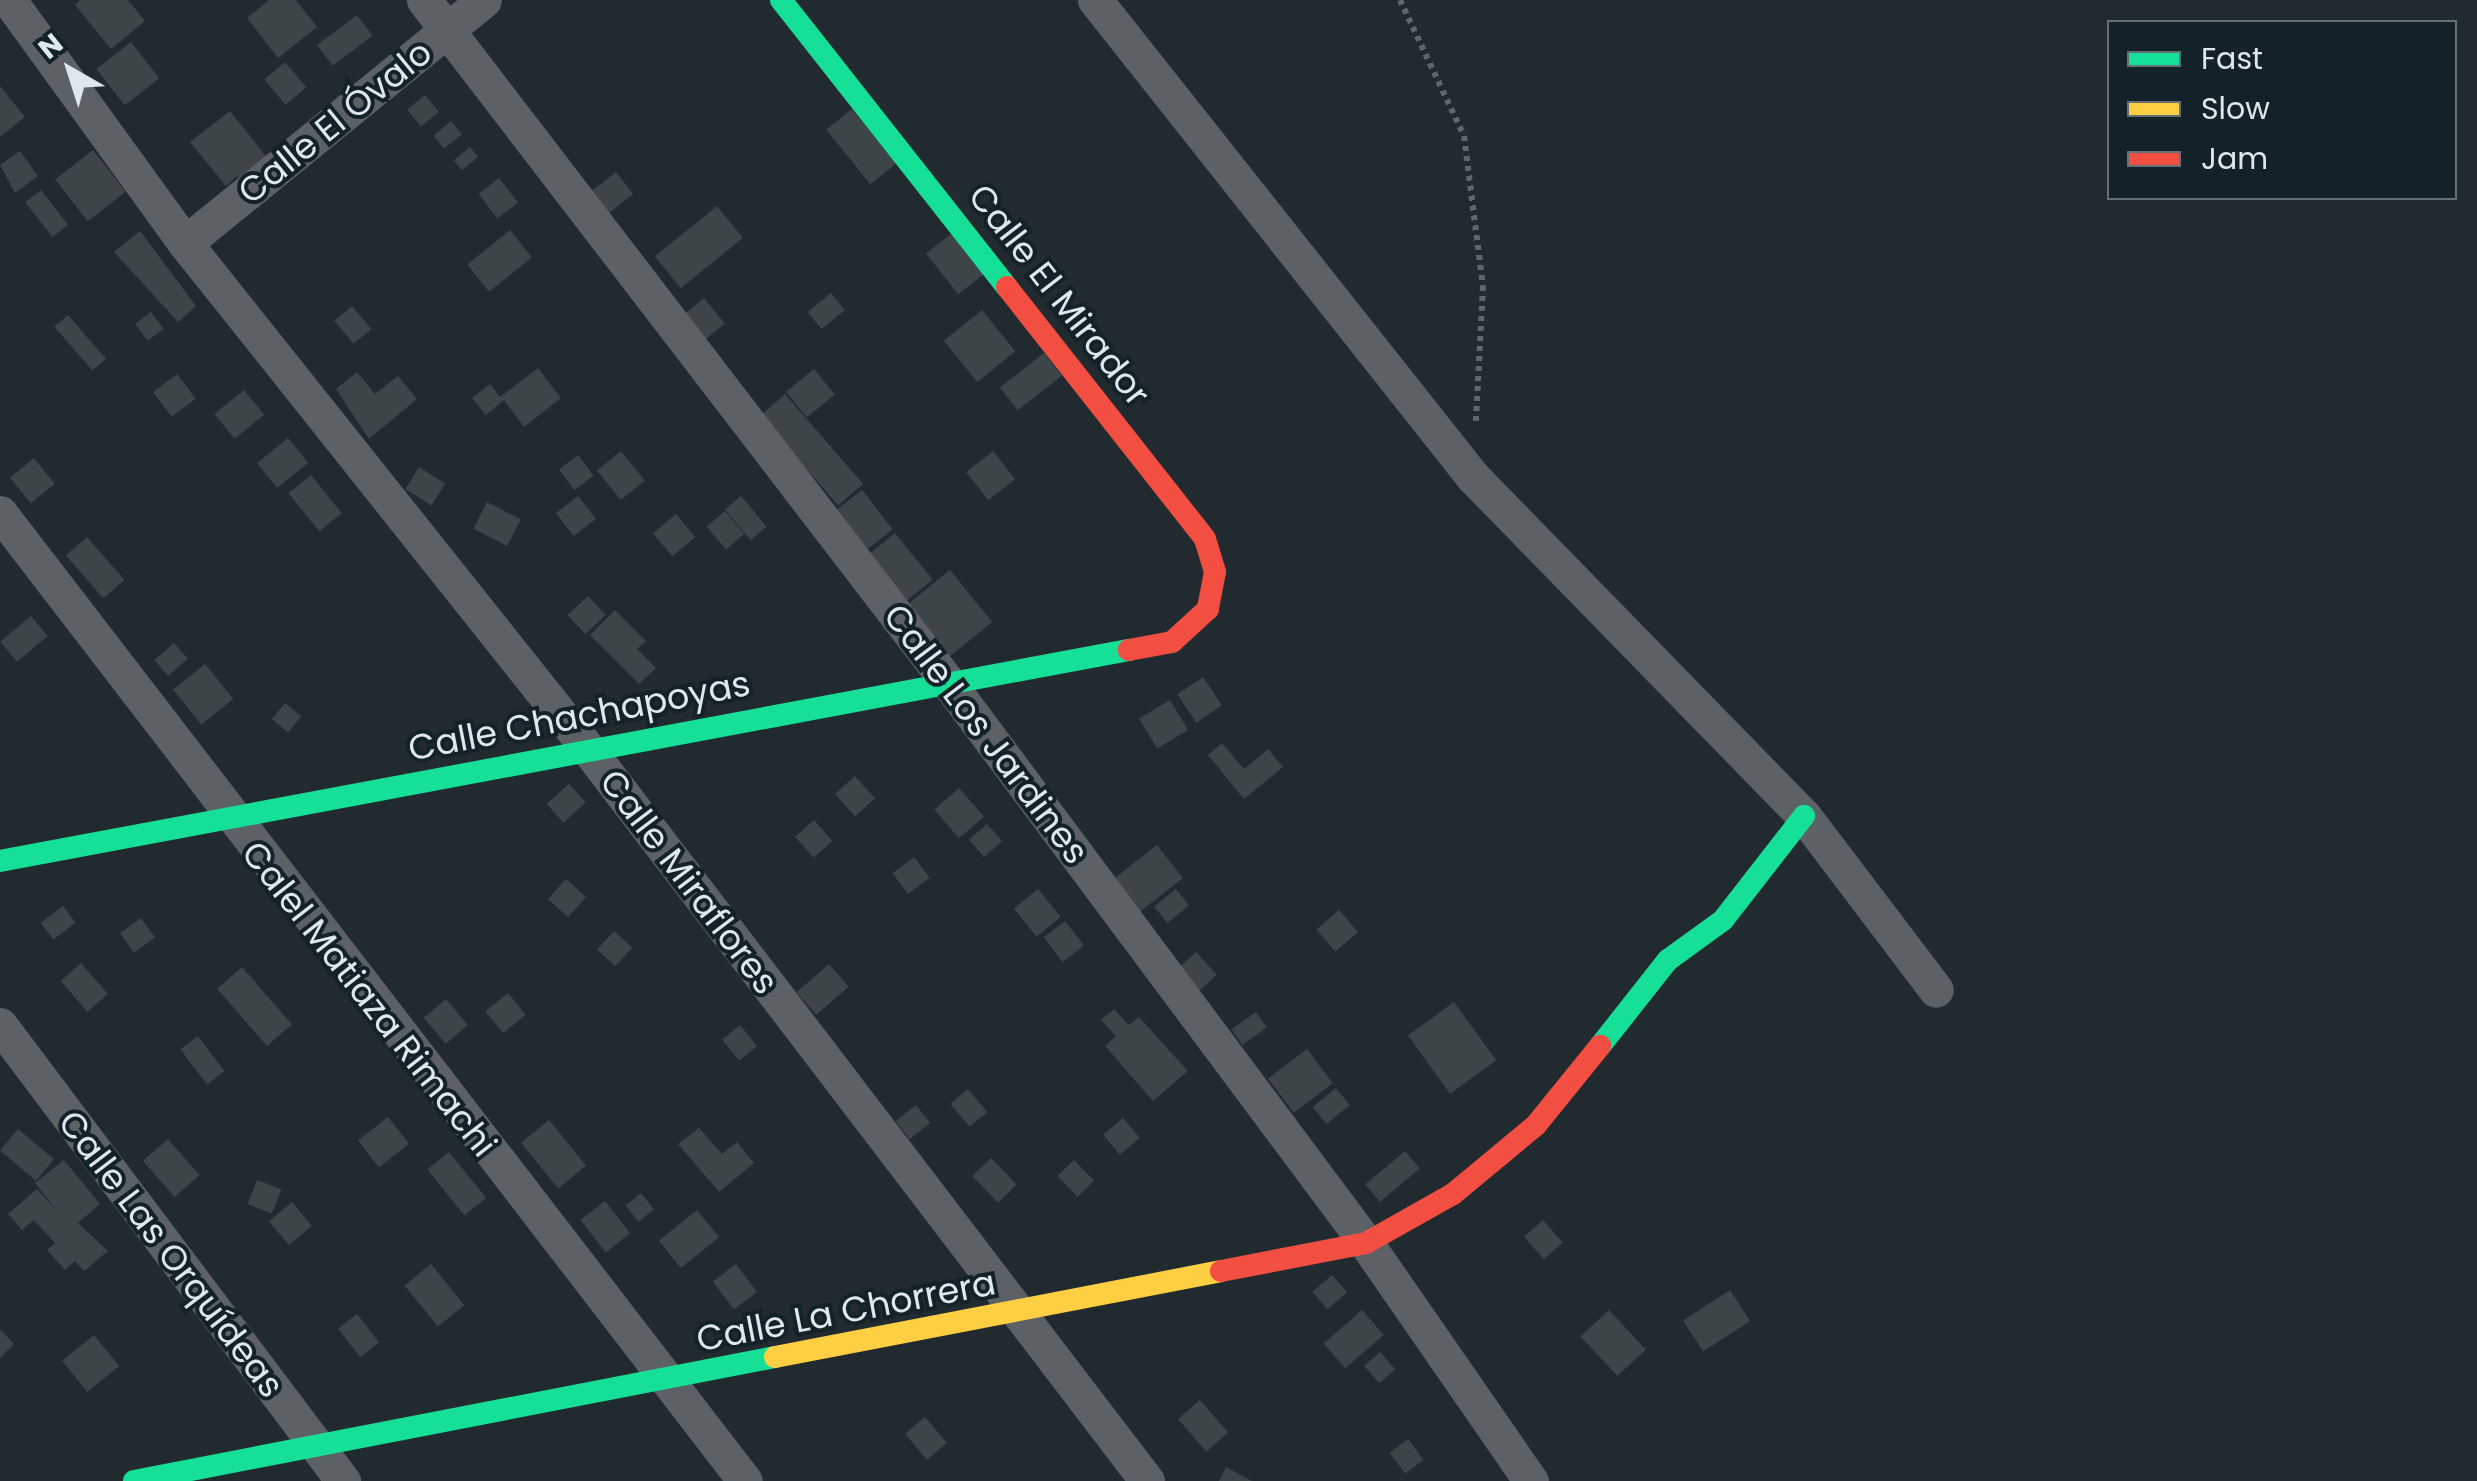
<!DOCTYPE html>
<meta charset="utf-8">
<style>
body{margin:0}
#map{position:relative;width:2477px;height:1481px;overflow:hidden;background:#212a2e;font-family:Poppins,sans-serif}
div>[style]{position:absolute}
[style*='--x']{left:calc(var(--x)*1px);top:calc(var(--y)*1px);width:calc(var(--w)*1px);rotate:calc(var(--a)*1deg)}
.building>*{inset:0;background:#3d4549;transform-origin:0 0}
.path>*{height:6px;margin-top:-3px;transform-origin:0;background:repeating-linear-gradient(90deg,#61666a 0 5px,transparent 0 10px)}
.street>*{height:35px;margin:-17.5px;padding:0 17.5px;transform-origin:17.5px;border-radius:17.5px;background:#5b6165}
.fast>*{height:22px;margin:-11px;padding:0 11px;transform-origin:11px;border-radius:11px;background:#16e098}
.slow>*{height:22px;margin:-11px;padding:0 11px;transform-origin:11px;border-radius:11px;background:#ffcf43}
.jam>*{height:22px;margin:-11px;padding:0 11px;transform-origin:11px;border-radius:11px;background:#f24e42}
span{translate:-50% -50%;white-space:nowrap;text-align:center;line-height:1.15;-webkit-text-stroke:8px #132129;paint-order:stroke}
.street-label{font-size:35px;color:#dee7ed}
.legend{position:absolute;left:2107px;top:20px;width:350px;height:180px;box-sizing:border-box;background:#132129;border:2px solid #647077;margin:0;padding:12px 18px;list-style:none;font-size:30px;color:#dee7ed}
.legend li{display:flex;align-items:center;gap:20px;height:50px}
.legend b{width:50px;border:2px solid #647077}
.north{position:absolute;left:20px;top:20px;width:100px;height:100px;-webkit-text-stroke:8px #132129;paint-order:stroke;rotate:321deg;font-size:28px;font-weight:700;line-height:40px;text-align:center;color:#dee7ed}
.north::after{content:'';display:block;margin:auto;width:35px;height:45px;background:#dee7ed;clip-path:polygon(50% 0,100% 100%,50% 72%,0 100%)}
</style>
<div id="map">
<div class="building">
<div style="clip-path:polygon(80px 0,128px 0,145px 21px,111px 49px,75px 5px)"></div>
<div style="clip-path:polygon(269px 0,296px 0,317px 27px,278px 58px,247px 18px)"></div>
<div style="left:357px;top:15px;width:26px;height:50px;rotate:53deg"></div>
<div style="left:131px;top:42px;width:46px;height:44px;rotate:52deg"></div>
<div style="left:285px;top:62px;width:33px;height:27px;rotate:50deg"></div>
<div style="clip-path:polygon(0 86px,25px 117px,0 137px)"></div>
<div style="left:425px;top:95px;width:22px;height:23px;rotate:51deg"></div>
<div style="left:852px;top:109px;width:70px;height:33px;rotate:51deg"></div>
<div style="clip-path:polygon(230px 111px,272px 164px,244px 186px,237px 176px,226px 186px,190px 142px)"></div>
<div style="left:451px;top:121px;width:17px;height:23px;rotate:50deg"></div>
<div style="left:470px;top:147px;width:13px;height:21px;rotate:51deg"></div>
<div style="left:93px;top:150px;width:53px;height:48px;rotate:52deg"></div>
<div style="clip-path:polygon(20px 151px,38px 176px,15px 193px,0 165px)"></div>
<div style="left:616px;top:172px;width:28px;height:36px;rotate:52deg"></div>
<div style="left:499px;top:178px;width:31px;height:26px;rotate:52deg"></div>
<div style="left:41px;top:190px;width:44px;height:20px;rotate:52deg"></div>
<div style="left:717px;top:206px;width:41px;height:80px;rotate:51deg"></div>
<div style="left:510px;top:230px;width:35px;height:55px;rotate:51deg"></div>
<div style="left:956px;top:230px;width:52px;height:38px;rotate:52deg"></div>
<div style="clip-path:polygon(140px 231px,196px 306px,178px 322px,114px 252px)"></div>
<div style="left:831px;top:293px;width:22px;height:30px;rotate:51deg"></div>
<div style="left:704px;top:298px;width:33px;height:28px;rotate:51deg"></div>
<div style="left:352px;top:306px;width:30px;height:23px;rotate:50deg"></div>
<div style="left:982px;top:310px;width:53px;height:49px;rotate:51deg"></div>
<div style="left:151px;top:312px;width:21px;height:20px;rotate:53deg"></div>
<div style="left:68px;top:315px;width:58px;height:18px;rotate:49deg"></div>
<div style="left:1044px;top:353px;width:29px;height:56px;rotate:52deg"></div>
<div style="clip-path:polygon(538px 368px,561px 398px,524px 427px,504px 400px,486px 415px,472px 398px,490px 384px,500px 397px)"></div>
<div style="left:814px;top:369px;width:33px;height:36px;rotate:51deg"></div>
<div style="clip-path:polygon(357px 372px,375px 394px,398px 376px,417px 399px,369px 439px,336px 389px)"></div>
<div style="left:177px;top:374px;width:31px;height:30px;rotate:53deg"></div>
<div style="left:244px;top:390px;width:32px;height:38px;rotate:51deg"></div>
<div style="left:785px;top:394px;width:119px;height:33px;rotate:49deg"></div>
<div style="left:288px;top:438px;width:32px;height:40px;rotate:51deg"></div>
<div style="left:621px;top:451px;width:38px;height:31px;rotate:51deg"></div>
<div style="left:993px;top:451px;width:36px;height:34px;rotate:52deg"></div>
<div style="left:578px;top:455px;width:26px;height:24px;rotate:53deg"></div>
<div style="left:34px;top:458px;width:33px;height:31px;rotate:51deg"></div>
<div style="left:419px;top:467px;width:31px;height:26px;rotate:32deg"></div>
<div style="left:311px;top:475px;width:49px;height:29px;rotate:51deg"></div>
<div style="left:862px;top:490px;width:50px;height:34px;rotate:52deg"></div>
<div style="left:578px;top:496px;width:29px;height:28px;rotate:52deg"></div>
<div style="left:741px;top:496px;width:40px;height:21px;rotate:50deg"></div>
<div style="left:487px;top:502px;width:38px;height:30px;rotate:27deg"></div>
<div style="left:725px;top:511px;width:30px;height:24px;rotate:50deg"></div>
<div style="left:676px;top:514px;width:30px;height:30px;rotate:50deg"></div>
<div style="left:895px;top:533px;width:60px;height:34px;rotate:51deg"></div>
<div style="left:87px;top:537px;width:57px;height:28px;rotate:49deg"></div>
<div style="left:950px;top:570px;width:67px;height:55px;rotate:51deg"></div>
<div style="left:588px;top:596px;width:26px;height:28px;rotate:47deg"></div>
<div style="clip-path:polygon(615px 610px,646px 641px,637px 649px,656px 668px,639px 684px,590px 635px)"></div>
<div style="left:31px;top:616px;width:26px;height:40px;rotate:50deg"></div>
<div style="left:174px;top:643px;width:21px;height:26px;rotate:49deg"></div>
<div style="left:205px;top:664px;width:45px;height:41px;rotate:51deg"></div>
<div style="left:1203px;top:677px;width:34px;height:31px;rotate:56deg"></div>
<div style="left:1170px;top:700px;width:35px;height:36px;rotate:59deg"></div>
<div style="left:285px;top:703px;width:21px;height:21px;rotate:39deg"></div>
<div style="clip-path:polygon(1222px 743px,1244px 769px,1268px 749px,1283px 767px,1244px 799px,1208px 755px)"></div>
<div style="left:855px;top:776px;width:30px;height:27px;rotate:48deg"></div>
<div style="left:569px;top:784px;width:25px;height:30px;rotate:48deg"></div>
<div style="left:959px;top:788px;width:38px;height:33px;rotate:49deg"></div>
<div style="left:814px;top:820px;width:28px;height:25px;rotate:49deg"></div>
<div style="left:987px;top:824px;width:23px;height:24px;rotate:49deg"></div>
<div style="left:1157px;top:845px;width:42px;height:61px;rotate:52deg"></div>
<div style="left:914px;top:857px;width:26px;height:27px;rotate:53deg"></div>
<div style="left:566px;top:879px;width:27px;height:27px;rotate:42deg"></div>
<div style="left:1038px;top:889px;width:36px;height:31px;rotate:51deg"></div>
<div style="left:1176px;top:889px;width:21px;height:28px;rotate:51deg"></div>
<div style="left:63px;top:906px;width:21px;height:28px;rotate:53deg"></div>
<div style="left:1339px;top:910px;width:29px;height:30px;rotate:49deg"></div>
<div style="left:141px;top:918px;width:24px;height:26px;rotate:54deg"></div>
<div style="left:1065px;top:921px;width:31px;height:27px;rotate:52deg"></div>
<div style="left:614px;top:931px;width:25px;height:25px;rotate:43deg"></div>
<div style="left:1196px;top:952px;width:31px;height:28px;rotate:48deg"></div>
<div style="left:81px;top:963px;width:41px;height:27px;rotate:49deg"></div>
<div style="left:829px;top:964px;width:30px;height:43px;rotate:49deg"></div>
<div style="left:242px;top:967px;width:76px;height:33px;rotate:49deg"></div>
<div style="left:508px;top:993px;width:28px;height:29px;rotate:51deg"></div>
<div style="left:446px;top:999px;width:34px;height:29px;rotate:50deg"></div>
<div style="left:1454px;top:1002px;width:72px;height:57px;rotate:54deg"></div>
<div style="clip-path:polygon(1114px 1009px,1129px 1025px,1139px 1017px,1188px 1071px,1153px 1101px,1105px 1046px,1116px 1036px,1101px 1020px)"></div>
<div style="left:1256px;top:1012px;width:19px;height:30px;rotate:55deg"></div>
<div style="left:740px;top:1025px;width:27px;height:23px;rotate:51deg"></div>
<div style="left:198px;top:1036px;width:44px;height:22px;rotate:53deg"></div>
<div style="left:1307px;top:1049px;width:43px;height:49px;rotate:53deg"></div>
<div style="left:1336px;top:1088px;width:22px;height:30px;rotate:51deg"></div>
<div style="left:968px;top:1089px;width:30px;height:23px;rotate:50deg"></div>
<div style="left:916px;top:1105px;width:23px;height:26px;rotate:52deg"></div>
<div style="left:388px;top:1117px;width:34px;height:38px;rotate:52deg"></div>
<div style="left:1123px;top:1118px;width:26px;height:26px;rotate:50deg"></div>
<div style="left:549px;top:1120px;width:59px;height:36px;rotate:51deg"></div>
<div style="clip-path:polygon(699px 1128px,722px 1154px,737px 1142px,754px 1163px,719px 1192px,678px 1144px)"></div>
<div style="left:18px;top:1129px;width:47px;height:28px;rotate:40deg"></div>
<div style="left:168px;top:1139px;width:48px;height:33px;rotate:49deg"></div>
<div style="left:1405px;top:1151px;width:23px;height:52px;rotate:50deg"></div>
<div style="left:449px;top:1152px;width:59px;height:28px;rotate:51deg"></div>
<div style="left:991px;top:1158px;width:37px;height:26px;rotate:46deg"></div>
<div style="clip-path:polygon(64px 1160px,100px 1204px,78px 1223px,108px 1251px,84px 1271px,75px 1261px,65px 1270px,47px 1250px,55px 1243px,34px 1220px,22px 1230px,8px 1214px,37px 1189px,59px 1213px,35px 1183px)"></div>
<div style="left:1074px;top:1160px;width:29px;height:23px;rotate:46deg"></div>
<div style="left:257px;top:1180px;width:26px;height:26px;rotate:21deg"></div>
<div style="left:641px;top:1193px;width:21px;height:20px;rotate:51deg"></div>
<div style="left:605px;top:1201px;width:41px;height:31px;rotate:52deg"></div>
<div style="left:292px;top:1202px;width:31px;height:30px;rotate:50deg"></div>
<div style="left:697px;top:1210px;width:35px;height:49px;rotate:51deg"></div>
<div style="left:1543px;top:1220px;width:30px;height:25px;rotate:49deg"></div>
<div style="left:431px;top:1264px;width:53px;height:34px;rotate:51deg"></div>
<div style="left:736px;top:1264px;width:35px;height:29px;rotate:53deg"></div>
<div style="left:1332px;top:1275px;width:23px;height:26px;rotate:49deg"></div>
<div style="left:1730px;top:1290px;width:37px;height:56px;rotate:57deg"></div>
<div style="left:1362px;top:1310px;width:33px;height:51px;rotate:49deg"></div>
<div style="left:1609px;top:1310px;width:54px;height:39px;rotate:47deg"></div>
<div style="left:357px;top:1314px;width:36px;height:24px;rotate:52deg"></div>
<div style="clip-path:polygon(0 1329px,14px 1344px,0 1358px)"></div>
<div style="left:94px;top:1335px;width:40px;height:41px;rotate:51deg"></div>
<div style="left:1380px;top:1352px;width:23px;height:21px;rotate:49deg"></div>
<div style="left:1200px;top:1400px;width:43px;height:29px;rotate:49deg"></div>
<div style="left:925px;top:1417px;width:34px;height:26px;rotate:50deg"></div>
<div style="left:1408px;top:1439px;width:26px;height:23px;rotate:53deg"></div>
<div style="clip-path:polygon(1226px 1467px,1252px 1481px,1219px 1481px)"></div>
</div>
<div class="path">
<div style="--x:1400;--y:0;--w:150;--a:64.8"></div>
<div style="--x:1464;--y:136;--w:151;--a:82.8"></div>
<div style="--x:1483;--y:286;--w:135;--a:93"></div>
</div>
<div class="street">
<div style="--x:9;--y:0;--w:300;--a:54.1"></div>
<div style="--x:185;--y:243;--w:647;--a:51.46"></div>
<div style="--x:588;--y:749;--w:921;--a:52.63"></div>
<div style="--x:424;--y:0;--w:859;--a:52.48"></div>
<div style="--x:947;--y:681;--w:701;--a:53.29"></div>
<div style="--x:1366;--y:1243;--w:290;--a:55.3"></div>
<div style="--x:1095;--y:0;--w:609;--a:51.6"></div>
<div style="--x:1473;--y:477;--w:474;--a:45.7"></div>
<div style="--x:1804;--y:816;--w:218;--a:52.8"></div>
<div style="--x:185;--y:243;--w:385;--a:-39.1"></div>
<div style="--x:0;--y:513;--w:1221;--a:52.42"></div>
<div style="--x:0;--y:1025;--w:571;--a:53.05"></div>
</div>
<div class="fast">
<div style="--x:781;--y:0;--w:365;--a:51.8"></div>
<div style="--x:0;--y:861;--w:1149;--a:-10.59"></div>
<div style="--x:1600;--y:1046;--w:110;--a:-51.7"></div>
<div style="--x:1668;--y:960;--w:68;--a:-36"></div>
<div style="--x:1723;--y:920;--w:132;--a:-52.1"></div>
<div style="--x:134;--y:1481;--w:653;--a:-10.95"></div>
</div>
<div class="slow">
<div style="--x:775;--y:1357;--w:454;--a:-10.9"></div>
</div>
<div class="jam">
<div style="--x:1007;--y:287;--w:320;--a:51.8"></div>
<div style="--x:1205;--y:539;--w:34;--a:73"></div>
<div style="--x:1215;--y:572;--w:38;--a:101"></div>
<div style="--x:1208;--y:609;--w:49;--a:137.5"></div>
<div style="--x:1172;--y:642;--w:44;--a:169.5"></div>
<div style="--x:1221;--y:1271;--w:148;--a:-10.9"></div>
<div style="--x:1366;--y:1243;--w:100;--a:-29.4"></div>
<div style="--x:1453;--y:1194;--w:108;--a:-39.7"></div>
<div style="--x:1536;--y:1125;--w:102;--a:-51"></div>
</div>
<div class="street-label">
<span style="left:335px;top:122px;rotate:-39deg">Calle El Óvalo</span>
<span style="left:1059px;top:295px;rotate:52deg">Calle El Mirador</span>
<span style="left:579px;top:716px;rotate:-11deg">Calle Chachapoyas</span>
<span style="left:986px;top:734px;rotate:53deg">Calle Los Jardines</span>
<span style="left:689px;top:882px;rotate:53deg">Calle Miraflores</span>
<span style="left:369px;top:999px;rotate:52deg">Calel Matiaza Rimachi</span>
<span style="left:171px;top:1254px;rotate:53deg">Calle Las Orquídeas</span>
<span style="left:846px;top:1311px;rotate:-11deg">Calle La Chorrera</span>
</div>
<ul class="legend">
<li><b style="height:12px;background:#16e098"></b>Fast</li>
<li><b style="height:12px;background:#ffcf43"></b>Slow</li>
<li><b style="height:12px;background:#f24e42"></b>Jam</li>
</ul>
<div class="north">N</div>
</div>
